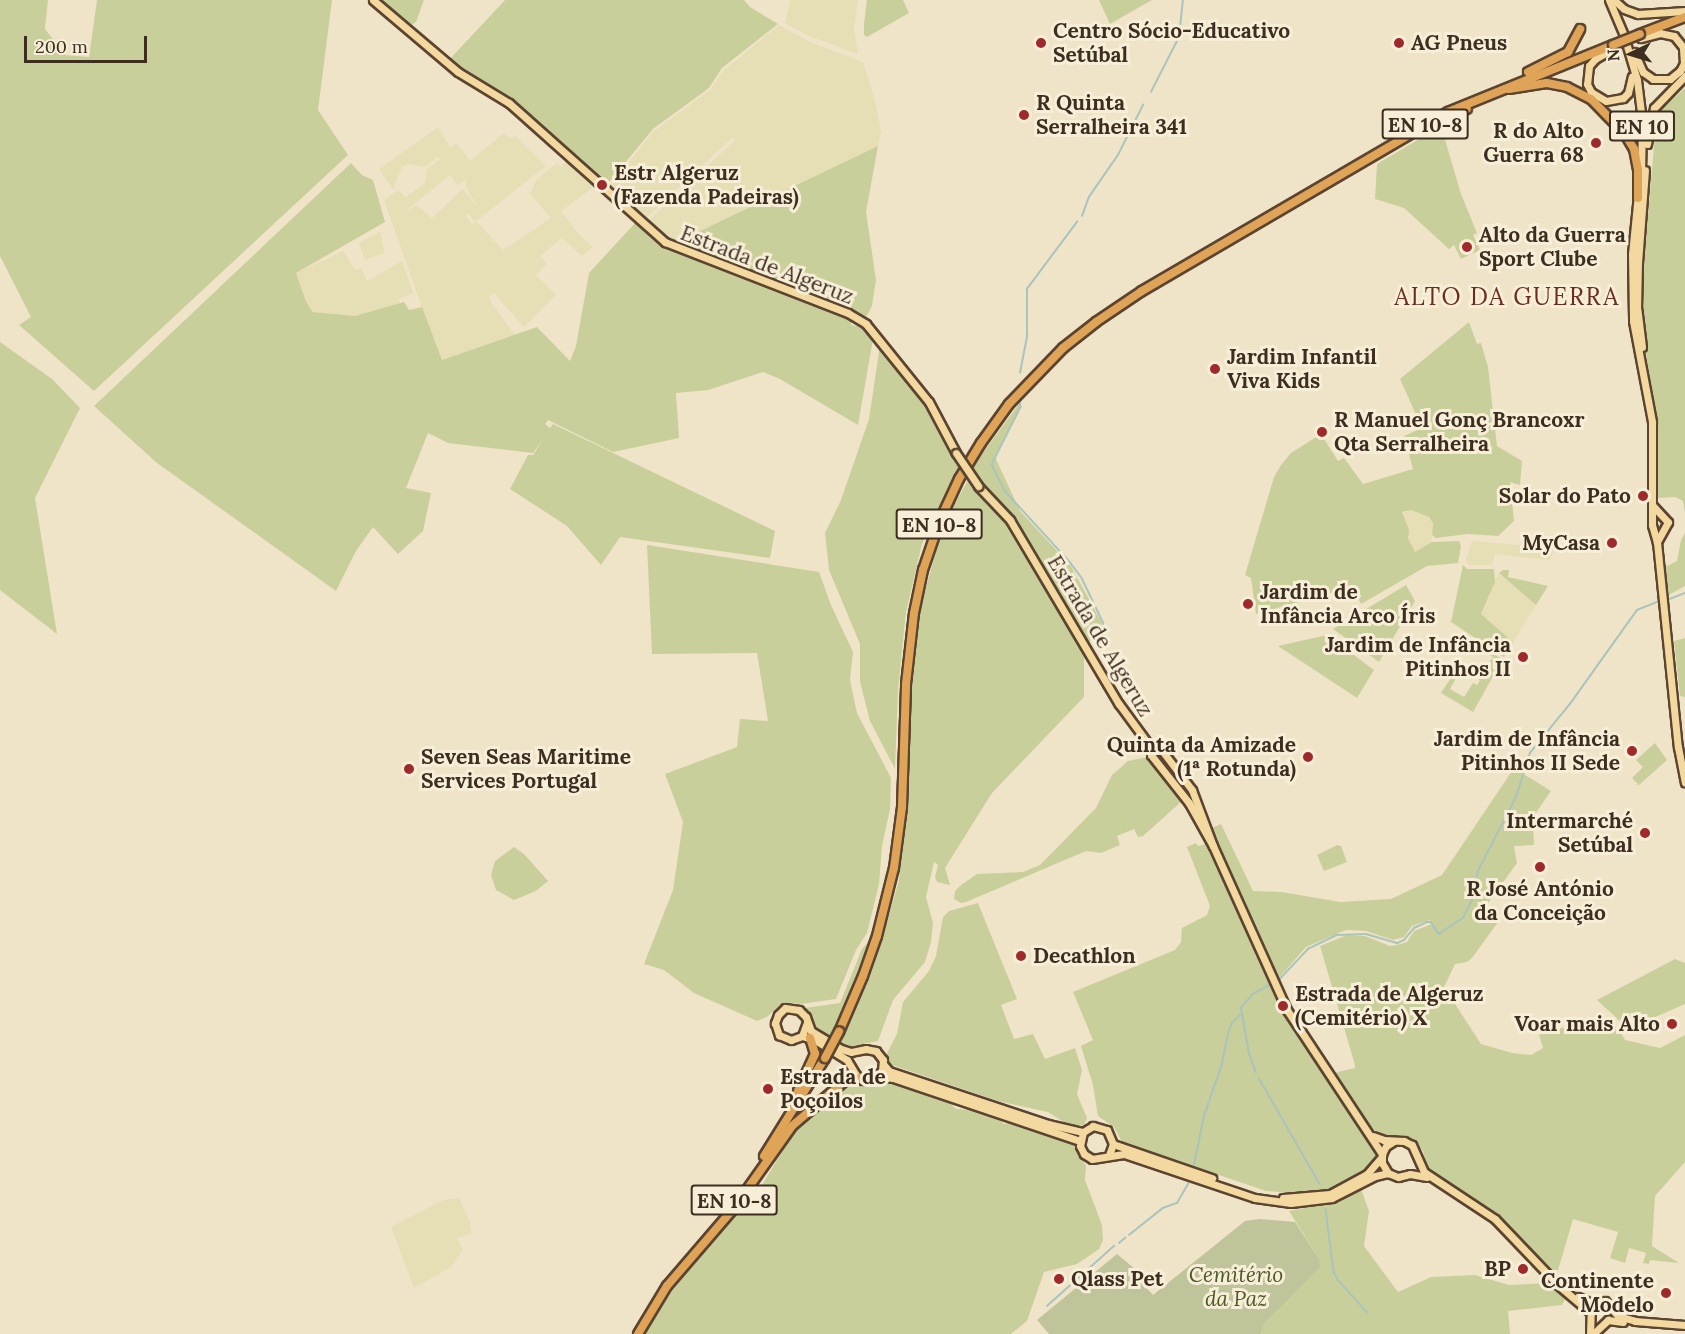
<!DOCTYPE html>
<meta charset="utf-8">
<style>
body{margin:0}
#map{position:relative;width:1685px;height:1334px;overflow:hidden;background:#f0e4c8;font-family:Lora,serif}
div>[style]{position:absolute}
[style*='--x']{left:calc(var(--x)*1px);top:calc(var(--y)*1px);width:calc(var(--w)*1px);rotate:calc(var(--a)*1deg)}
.farmland>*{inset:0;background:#e6deb5}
.green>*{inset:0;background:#c9cf9b}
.cemetery>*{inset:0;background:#bfc49a}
.stream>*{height:1.5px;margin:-0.75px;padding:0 0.75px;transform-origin:0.75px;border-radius:0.75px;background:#a9c4bc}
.roads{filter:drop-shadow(2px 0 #5b4430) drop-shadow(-2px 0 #5b4430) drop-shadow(0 2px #5b4430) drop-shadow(0 -2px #5b4430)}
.major>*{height:7px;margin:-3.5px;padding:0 3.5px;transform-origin:3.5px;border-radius:3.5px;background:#f3d9a0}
.highway>*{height:8px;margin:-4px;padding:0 4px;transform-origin:4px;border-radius:4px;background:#e0a458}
.bridges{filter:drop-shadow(2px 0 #5b4430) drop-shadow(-2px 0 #5b4430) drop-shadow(0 2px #5b4430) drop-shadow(0 -2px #5b4430)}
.major-bridge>*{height:7px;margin:-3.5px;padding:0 3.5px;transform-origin:3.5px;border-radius:3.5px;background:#f3d9a0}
.highway-bridge>*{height:8px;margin:-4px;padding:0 4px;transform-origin:4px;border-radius:4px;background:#e0a458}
.dots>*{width:16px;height:16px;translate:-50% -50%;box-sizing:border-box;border:3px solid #f7eed8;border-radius:50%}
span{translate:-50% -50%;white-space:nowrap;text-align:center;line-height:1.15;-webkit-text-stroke:6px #f7eed8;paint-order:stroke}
.shield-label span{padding:2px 4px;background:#f7eed8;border:2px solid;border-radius:4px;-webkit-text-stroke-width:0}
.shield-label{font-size:20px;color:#3d2e20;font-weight:700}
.poi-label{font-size:21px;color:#3d2e20;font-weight:700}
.left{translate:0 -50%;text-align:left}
.right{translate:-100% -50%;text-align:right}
.street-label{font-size:21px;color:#3d2e20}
.park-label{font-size:21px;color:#4d5a26;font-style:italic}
.quarter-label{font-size:24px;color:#6b2e1e;letter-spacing:1.5px}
.north{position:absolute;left:1601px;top:24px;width:60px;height:60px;-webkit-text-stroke:4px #f7eed8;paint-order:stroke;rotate:266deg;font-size:16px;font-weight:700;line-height:24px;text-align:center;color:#3d2e20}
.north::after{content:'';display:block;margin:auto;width:21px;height:27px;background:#3d2e20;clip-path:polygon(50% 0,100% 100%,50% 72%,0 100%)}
.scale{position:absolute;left:24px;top:36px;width:123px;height:27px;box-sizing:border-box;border:3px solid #3d2e20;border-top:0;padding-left:8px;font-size:18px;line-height:21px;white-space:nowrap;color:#3d2e20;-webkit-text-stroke:4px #f7eed8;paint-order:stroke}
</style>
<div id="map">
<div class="farmland">
<div style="clip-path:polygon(790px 0,858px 0,854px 28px,858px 54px,809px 36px,785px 23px)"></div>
<div style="clip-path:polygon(779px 25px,810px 42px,863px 62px,875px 100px,881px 132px,878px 146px,675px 243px,646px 223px,735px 140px,733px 137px,643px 221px,607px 189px,654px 131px,711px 89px,723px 71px)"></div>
<div style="clip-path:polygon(evenodd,438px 127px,450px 147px,457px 143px,470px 161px,504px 133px,509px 138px,516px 136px,546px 166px,475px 222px,468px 213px,466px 216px,472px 224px,477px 222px,503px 250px,551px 218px,530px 194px,536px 180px,557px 163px,561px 167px,567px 160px,595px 186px,561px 211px,577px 232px,593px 247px,582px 256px,562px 238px,540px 256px,547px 264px,536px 275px,556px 295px,524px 327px,494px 293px,488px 298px,515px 335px,441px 361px,384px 200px,398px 190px,406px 197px,425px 183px,427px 169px,440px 159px,437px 157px,425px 167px,408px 164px,402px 167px,393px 190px,379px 169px,438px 127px,450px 175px,458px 185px,466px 179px,466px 188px,476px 204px,473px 208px,475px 204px,463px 189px,432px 218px,416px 205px,402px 214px,450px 175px)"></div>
<div style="clip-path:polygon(380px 232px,385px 253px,365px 260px,359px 243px)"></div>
<div style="clip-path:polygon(343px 251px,355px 270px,361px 268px,367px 281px,402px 261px,413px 293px,399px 299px,401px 310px,389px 315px,362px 314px,355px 316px,311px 312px,296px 273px)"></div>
<div style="clip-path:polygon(1411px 510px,1429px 517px,1433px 523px,1432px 544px,1415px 552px,1408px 538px,1402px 513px)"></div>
<div style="clip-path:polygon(1472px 541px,1554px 548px,1550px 560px,1495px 554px,1492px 565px,1469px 565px,1466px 560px)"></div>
<div style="clip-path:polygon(1499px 573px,1536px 605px,1513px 642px,1481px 614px,1490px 595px,1488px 593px)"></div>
<div style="clip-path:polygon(459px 1198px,470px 1222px,471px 1233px,457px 1238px,463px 1249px,451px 1267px,414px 1288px,391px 1227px,443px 1200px)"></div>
</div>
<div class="green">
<div style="clip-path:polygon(0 0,48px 0,45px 29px,65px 55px,89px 57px,97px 0,332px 0,318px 110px,348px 155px,94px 391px,19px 325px,31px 317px,0 256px)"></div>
<div style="clip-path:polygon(380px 0,424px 0,416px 22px,411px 25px)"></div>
<div style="clip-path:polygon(505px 0,744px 0,750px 7px,778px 24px,722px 68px,709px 88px,653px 129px,605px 187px,500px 91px,478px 80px,449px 60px)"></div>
<div style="clip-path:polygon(867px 0,903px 0,909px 13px,867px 37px,864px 35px,864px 24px)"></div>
<div style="clip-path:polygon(1099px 0,1152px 0,1110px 24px)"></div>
<div style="clip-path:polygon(1685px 88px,1685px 513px,1683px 501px,1675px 497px,1658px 498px,1657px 430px,1640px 310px,1654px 146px,1660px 111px)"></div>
<div style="clip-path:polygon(1441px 126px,1461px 194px,1477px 233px,1473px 235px,1480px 250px,1461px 259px,1454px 245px,1449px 249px,1404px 208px,1375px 199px,1377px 164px)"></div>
<div style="clip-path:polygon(878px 146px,866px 212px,876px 280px,872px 306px,865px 319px,839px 305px,675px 243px)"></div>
<div style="clip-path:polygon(351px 163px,362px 175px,373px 180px,385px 222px,296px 273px,306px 301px,312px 312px,355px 316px,404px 302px,409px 310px,422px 307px,442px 360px,537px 327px,570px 361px,576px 346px,589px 273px,636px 222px,656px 241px,851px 320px,851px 325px,862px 327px,873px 339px,858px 425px,780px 379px,763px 372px,708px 390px,676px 393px,679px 438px,613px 452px,548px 420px,545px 424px,550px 428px,553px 424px,775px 531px,770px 558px,620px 537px,601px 565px,567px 526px,510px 489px,528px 455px,533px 455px,544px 438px,533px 453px,448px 443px,428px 433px,406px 488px,431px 493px,423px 531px,398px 554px,373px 527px,356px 551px,336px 591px,157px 463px,94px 406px)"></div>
<div style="clip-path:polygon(1469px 322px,1477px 344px,1481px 343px,1488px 367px,1497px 446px,1522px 461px,1520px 485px,1510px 482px,1514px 521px,1498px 536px,1468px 534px,1436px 538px,1432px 535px,1433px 523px,1429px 517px,1411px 510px,1402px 512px,1409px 530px,1408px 538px,1415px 552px,1432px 542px,1459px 541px,1461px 546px,1458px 563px,1427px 566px,1361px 604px,1353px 587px,1256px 614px,1251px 578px,1245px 575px,1274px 477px,1281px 465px,1291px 453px,1321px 434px,1338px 461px,1344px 458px,1363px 484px,1413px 469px,1404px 436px,1422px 428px,1400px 379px)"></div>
<div style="clip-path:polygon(0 342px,52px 379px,80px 408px,35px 498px,57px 634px,0 590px)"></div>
<div style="clip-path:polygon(880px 345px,926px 405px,960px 470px,946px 492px,922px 544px,906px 612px,898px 690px,895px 769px,870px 721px,860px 682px,860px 644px,829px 570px,825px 533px,841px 500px,869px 419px)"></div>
<div style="clip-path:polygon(1019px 404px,1019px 412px,995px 457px,1020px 511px,1071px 566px,1104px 627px,1088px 643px,1010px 513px,981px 486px,971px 469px)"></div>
<div style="clip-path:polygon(968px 480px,974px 491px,1009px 525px,1084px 652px,1084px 697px,992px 793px,945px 868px,950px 885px,937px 882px,935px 877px,938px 865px,934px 862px,926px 897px,933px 923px,931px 942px,925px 962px,893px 1000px,878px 1041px,848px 1047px,840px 1044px,881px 943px,899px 880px,916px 624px,943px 525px)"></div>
<div style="clip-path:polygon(1685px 533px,1685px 586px,1667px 596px,1663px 568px,1677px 561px,1681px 540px)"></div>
<div style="clip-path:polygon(647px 545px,819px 572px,831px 605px,853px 652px,850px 680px,857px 713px,891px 778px,890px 809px,882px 846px,879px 884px,867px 933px,856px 950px,836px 999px,801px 1004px,783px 1002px,767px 1017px,757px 1021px,694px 993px,664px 970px,644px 964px,673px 890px,683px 822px,665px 774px,737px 747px,740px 719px,768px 721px,757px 653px,652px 654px)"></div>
<div style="clip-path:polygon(1463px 565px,1467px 569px,1494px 569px,1495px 582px,1481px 614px,1513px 642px,1504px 657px,1451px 622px)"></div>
<div style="clip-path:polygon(1503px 570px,1509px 570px,1508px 577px,1548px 586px,1536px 605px,1499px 573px)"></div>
<div style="clip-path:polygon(1406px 585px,1415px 601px,1379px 662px,1333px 629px)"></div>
<div style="clip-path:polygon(1327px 635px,1374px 670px,1357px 698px,1278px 646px)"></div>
<div style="clip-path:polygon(1685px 638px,1685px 697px,1680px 696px,1674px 641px)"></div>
<div style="clip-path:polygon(1478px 643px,1500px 658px,1501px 662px,1473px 712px,1441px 693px,1456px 670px,1459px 673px,1450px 689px,1464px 697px,1473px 683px,1477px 685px,1480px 681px,1478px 679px,1493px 657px,1475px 644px)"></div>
<div style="clip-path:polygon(1655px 743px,1667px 760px,1639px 785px,1637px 786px,1638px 784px,1632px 778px,1643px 767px,1636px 760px)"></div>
<div style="clip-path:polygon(1147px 757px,1182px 801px,1143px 836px,1138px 837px,1134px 829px,1117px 836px,1120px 845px,1101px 853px,1086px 851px,966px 902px,961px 903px,954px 899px,955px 891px,961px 885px,977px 874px,1023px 872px,1040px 865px,1096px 808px,1112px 775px,1119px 769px,1128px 761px)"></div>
<div style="clip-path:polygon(1514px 768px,1551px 791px,1533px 817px,1534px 845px,1514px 846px,1517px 863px,1486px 906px,1501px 918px,1472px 958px,1467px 962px,1455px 964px,1444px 987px,1481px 1044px,1512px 1053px,1531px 1055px,1543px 1048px,1539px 1035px,1575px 1024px,1581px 1032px,1605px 1018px,1618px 1028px,1625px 1040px,1660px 1048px,1685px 1035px,1685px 1162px,1655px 1196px,1652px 1246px,1679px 1263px,1650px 1260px,1649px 1264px,1643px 1263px,1646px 1253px,1629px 1248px,1625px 1263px,1610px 1258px,1618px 1232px,1573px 1219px,1557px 1274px,1500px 1217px,1427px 1168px,1423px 1151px,1413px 1139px,1400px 1135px,1384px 1137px,1367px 1125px,1333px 1073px,1355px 1068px,1355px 1065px,1320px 946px,1347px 935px,1365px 936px,1390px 946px,1397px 945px,1407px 942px,1414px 931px,1432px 924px,1430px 920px,1412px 926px,1404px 937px,1393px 940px,1366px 931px,1346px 930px,1306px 947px,1278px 979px,1209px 829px,1221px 824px,1253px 891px,1282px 892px,1340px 902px,1391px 899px,1442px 875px)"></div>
<div style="clip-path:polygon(1196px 843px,1198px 846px,1207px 844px,1271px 982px,1374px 1147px,1376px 1154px,1373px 1162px,1366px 1170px,1329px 1189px,1301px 1194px,1266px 1191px,1122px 1142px,1114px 1127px,1098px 1116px,1093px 1085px,1081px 1046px,1093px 1040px,1073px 992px,1175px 950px,1181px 942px,1182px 928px,1207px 915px,1210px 906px,1187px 847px)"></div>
<div style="clip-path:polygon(1337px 845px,1341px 846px,1347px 862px,1324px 871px,1317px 855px)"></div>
<div style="clip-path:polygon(514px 847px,524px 854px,548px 881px,536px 891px,514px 900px,496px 890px,491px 875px,495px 861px)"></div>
<div style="clip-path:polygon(978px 903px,1017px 999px,1001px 1005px,1014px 1039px,1033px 1034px,1045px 1059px,1075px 1048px,1082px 1070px,1077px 1094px,1087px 1118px,1084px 1125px,1070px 1126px,1048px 1112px,998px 1101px,889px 1064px,886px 1055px,897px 1034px,903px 1002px,929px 971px,936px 956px,943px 917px,949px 911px)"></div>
<div style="clip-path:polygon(870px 940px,849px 999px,830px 1038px,814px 1027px,805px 1008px,840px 1003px,862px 949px)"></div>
<div style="clip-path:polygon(1675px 959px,1685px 963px,1685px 1004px,1637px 1025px,1630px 1022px,1622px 1023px,1597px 1000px)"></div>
<div style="clip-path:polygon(852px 1081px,866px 1085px,883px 1081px,893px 1083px,948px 1101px,956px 1109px,975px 1110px,996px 1117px,1004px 1124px,1010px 1123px,1072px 1143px,1086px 1166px,1085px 1180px,1102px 1225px,1103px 1240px,1099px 1249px,1077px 1264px,1044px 1272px,1027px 1321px,1011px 1334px,645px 1334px,669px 1295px,701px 1254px,759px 1190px,795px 1130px)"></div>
<div style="clip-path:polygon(1361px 1189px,1369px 1211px,1364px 1246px,1398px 1292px,1431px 1277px,1475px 1275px,1509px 1285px,1549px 1283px,1566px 1297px,1562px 1305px,1508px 1311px,1510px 1334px,1261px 1334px,1263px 1325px,1319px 1267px,1319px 1259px,1289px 1211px,1332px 1203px)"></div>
</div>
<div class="cemetery">
<div style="clip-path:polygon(1260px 1219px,1295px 1222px,1319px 1259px,1320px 1267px,1263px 1325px,1261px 1334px,1049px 1334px,1037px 1320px,1117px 1254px,1141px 1274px,1138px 1279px,1153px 1295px,1245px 1221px)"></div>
</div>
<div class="stream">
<div style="--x:1151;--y:92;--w:62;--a:-63"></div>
<div style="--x:1179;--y:37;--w:37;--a:-84"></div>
<div style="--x:1082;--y:216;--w:20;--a:-70"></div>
<div style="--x:1089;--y:197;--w:51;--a:-55.4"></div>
<div style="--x:1118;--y:155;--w:56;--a:-63.4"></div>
<div style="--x:1020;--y:373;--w:38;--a:-79"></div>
<div style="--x:1027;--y:336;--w:47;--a:-90"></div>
<div style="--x:1027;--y:289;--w:84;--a:-53.3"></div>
<div style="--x:1020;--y:402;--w:5;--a:79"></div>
<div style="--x:1021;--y:407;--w:65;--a:116.6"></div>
<div style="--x:992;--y:465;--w:30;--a:63"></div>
<div style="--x:1006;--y:492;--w:95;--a:47.6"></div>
<div style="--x:1070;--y:562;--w:20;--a:53"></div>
<div style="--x:1082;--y:578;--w:51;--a:64.4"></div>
<div style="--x:1667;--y:600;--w:19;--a:-21"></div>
<div style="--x:1278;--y:981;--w:44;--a:-46.8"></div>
<div style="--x:1308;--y:949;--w:32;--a:-26"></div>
<div style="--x:1337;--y:935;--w:29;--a:-2"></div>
<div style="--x:1366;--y:934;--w:33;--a:16"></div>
<div style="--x:1398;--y:943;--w:7;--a:-27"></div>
<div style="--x:1404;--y:940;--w:16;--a:-50"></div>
<div style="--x:1414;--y:928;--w:14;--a:-25"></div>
<div style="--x:1427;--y:922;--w:4;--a:0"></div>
<div style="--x:1431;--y:922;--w:14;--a:56"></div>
<div style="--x:1439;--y:934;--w:29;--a:-34"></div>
<div style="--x:1463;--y:918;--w:22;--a:-63"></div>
<div style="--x:1473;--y:898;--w:27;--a:-80"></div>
<div style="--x:1478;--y:871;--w:83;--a:-62.8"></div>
<div style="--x:1516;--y:797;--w:46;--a:-72.3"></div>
<div style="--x:1530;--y:753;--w:63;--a:-50.8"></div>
<div style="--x:1570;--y:704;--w:115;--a:-54.5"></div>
<div style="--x:1637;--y:610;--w:22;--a:-22"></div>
<div style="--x:1256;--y:1073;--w:20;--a:-110"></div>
<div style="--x:1249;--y:1054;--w:47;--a:-99.9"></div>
<div style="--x:1241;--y:1008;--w:18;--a:-49"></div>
<div style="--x:1253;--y:994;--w:21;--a:-29"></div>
<div style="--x:1259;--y:1078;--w:122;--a:60.1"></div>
<div style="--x:1194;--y:1165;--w:50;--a:-78.5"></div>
<div style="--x:1204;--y:1116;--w:55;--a:-70.9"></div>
<div style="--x:1222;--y:1064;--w:32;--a:-79"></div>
<div style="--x:1228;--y:1033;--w:11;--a:-68"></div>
<div style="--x:1232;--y:1023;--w:11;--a:-45"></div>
<div style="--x:1326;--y:1209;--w:64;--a:82.8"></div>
<div style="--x:1334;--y:1272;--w:10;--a:61"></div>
<div style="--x:1339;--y:1281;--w:42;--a:47.9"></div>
<div style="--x:1129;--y:1235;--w:43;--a:-38.5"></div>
<div style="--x:1163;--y:1208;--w:15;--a:-20"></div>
<div style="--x:1177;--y:1203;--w:22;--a:-60"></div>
<div style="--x:1119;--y:1243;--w:8;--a:-40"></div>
<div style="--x:1047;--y:1306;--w:90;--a:-41.8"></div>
</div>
<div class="roads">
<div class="major">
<div style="--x:373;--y:0;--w:111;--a:40.3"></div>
<div style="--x:458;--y:72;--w:60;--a:31.3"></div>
<div style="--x:509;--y:103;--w:209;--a:41.7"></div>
<div style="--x:665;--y:242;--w:196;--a:21.2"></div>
<div style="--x:848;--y:313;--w:21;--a:31"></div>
<div style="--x:866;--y:324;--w:100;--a:51.1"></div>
<div style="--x:929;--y:402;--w:58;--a:62.1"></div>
<div style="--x:1609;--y:0;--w:39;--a:67"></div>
<div style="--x:1624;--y:36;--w:46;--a:73.5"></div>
<div style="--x:1637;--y:80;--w:39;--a:83"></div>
<div style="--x:1642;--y:119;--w:55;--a:91"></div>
<div style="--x:1614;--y:0;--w:13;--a:42"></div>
<div style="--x:1624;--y:9;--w:15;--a:20"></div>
<div style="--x:1638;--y:14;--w:47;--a:-3.7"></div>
<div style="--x:1614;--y:48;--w:22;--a:150"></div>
<div style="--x:1595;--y:59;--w:9;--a:131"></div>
<div style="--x:1589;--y:66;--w:18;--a:96"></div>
<div style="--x:1587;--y:84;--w:9;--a:63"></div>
<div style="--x:1591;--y:92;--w:17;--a:31"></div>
<div style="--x:1606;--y:101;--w:17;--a:-10"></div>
<div style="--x:1623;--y:98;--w:7;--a:-45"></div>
<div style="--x:1628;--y:93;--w:17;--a:-77"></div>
<div style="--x:1634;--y:52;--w:22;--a:66"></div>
<div style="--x:1643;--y:72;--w:12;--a:35"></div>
<div style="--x:1653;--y:79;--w:17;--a:0"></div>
<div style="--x:1670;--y:79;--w:13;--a:-39"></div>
<div style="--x:1680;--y:71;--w:9;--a:-63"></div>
<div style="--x:1684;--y:63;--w:16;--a:-94"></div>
<div style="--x:1683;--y:47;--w:14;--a:-129"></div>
<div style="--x:1674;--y:36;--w:14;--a:-168"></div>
<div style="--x:1660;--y:33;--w:20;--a:165"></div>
<div style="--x:1647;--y:144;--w:37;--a:-79"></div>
<div style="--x:1654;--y:108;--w:45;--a:-45.9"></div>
<div style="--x:1638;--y:194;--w:60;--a:95.7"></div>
<div style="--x:1632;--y:254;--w:67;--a:89.1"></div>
<div style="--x:1633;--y:321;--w:103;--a:79.3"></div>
<div style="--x:1652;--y:422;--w:103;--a:90"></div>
<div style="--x:1652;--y:525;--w:18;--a:74"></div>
<div style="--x:1657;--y:542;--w:206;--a:84.2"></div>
<div style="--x:1678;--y:747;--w:36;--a:79"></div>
<div style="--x:1642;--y:347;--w:38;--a:-97"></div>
<div style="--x:1637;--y:309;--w:46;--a:-88.8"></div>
<div style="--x:1638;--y:263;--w:93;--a:-85.7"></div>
<div style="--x:978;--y:486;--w:47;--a:46.7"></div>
<div style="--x:1010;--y:520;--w:214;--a:59.4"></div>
<div style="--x:1119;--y:704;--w:56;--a:53.7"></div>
<div style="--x:1653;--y:506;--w:22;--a:47"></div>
<div style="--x:1668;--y:522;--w:23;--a:119"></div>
<div style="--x:1213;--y:846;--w:49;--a:-119.2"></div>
<div style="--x:1189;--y:803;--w:61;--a:-128.4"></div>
<div style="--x:1151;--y:755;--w:7;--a:-74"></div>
<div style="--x:1153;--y:748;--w:7;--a:0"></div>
<div style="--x:1160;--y:748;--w:53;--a:52.7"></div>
<div style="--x:1192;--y:790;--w:60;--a:69.4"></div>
<div style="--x:1213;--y:846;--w:180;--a:65.7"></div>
<div style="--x:1287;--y:1010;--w:173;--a:56.6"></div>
<div style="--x:802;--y:1036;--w:14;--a:17"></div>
<div style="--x:815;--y:1040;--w:38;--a:32"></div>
<div style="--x:847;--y:1060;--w:17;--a:59"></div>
<div style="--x:856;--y:1075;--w:8;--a:40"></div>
<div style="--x:862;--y:1080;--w:11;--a:-5"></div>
<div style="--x:873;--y:1079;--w:12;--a:-42"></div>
<div style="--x:882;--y:1071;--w:11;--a:-85"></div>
<div style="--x:883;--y:1060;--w:11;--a:-128"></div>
<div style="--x:876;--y:1051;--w:10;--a:-169"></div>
<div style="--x:866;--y:1049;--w:15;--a:169"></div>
<div style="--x:851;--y:1052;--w:10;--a:-163"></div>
<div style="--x:841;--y:1049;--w:35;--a:-149"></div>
<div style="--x:811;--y:1031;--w:15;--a:-110"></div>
<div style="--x:806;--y:1017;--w:10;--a:-135"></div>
<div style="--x:799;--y:1010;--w:14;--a:-172"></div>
<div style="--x:785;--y:1008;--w:10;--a:135"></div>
<div style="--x:778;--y:1015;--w:9;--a:111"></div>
<div style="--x:775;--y:1023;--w:13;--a:72"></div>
<div style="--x:779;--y:1035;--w:13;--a:23"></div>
<div style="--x:791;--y:1040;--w:12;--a:-20"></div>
<div style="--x:802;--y:1036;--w:15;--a:-70"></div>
<div style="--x:884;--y:1065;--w:8;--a:50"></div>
<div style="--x:889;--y:1071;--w:168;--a:18.4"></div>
<div style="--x:1048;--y:1124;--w:36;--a:13"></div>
<div style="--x:878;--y:1076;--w:15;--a:8"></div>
<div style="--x:893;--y:1078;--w:197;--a:18.6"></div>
<div style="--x:1373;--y:1136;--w:12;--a:20"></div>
<div style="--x:1384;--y:1140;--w:20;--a:3"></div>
<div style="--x:1404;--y:1141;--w:9;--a:27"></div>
<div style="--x:1412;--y:1145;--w:30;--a:66"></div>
<div style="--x:1424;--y:1172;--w:85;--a:33.5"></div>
<div style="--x:1495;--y:1219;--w:91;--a:46.3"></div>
<div style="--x:1558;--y:1285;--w:43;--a:40.3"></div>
<div style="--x:1394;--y:1141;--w:9;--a:148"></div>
<div style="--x:1386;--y:1146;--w:9;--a:117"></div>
<div style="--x:1382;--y:1154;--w:9;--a:90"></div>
<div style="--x:1382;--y:1163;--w:12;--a:59"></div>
<div style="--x:1388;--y:1173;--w:11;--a:22"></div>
<div style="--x:1398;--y:1177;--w:12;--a:-14"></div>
<div style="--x:1410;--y:1174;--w:17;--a:10"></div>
<div style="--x:1113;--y:1144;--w:105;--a:19"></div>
<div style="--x:1109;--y:1155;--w:12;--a:-70"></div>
<div style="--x:1113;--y:1144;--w:15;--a:-113"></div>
<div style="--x:1107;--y:1130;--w:15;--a:-164"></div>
<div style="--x:1093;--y:1126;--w:12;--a:149"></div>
<div style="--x:1083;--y:1132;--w:14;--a:102"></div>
<div style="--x:1080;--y:1146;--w:9;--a:63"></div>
<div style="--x:1084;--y:1154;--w:9;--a:32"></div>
<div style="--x:1092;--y:1159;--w:32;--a:-9"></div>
<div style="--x:1124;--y:1154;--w:138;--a:18.6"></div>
<div style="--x:1255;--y:1198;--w:36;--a:8"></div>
<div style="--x:1291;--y:1203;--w:41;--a:-7"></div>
<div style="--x:1332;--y:1198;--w:48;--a:-27.1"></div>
<div style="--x:1375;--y:1176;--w:13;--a:-13"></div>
<div style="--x:1283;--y:1198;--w:47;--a:-4.9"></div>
<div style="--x:1330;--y:1194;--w:42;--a:-28.4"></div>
<div style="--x:1367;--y:1174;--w:21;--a:-49"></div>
<div style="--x:1578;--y:1297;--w:14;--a:25"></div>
<div style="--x:1591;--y:1303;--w:14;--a:-8"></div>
<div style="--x:1605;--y:1301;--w:20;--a:49"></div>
<div style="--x:1618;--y:1316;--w:18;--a:16"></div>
<div style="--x:1635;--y:1321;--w:50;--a:4.6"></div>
<div style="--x:1608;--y:1320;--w:15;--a:8"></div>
<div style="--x:1590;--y:1334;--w:24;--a:-88"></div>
<div style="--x:1593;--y:1334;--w:21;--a:-43"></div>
</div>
<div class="highway">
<div style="--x:1640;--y:34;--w:48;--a:-20.7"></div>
<div style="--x:1528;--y:72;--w:45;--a:-26.6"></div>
<div style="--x:1568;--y:52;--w:26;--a:-62"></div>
<div style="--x:1509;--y:89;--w:38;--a:-9"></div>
<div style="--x:1547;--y:83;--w:20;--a:11"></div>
<div style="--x:1567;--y:87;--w:27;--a:27"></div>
<div style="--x:1591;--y:99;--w:49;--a:45.8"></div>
<div style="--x:1625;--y:134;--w:17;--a:59"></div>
<div style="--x:1634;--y:149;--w:21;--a:79"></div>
<div style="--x:1638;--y:170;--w:28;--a:90"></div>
<div style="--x:1438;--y:123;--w:32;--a:-26"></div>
<div style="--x:839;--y:1032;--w:61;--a:-66.8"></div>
<div style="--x:863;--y:976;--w:42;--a:-70.7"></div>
<div style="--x:877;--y:936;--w:70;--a:-76"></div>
<div style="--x:894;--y:868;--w:62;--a:-82.5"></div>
<div style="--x:902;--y:807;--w:123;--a:-88.1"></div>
<div style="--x:906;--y:684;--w:71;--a:-83.6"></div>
<div style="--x:914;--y:613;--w:44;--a:-78.2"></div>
<div style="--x:923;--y:570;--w:53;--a:-71.2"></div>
<div style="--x:940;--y:520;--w:45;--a:-65.1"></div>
<div style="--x:959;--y:479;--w:42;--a:-58.6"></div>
<div style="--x:981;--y:443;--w:48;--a:-54.3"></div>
<div style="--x:1009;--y:404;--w:78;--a:-46"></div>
<div style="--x:1063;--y:348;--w:42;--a:-38.2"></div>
<div style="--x:1096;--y:322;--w:55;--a:-34"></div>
<div style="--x:1142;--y:291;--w:355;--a:-30.3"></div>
<div style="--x:1448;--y:112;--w:178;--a:-22.1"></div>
<div style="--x:798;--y:1091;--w:41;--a:-65.3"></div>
<div style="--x:815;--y:1054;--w:17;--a:-107"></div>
<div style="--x:764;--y:1156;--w:115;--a:-58.1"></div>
<div style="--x:638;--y:1334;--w:56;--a:-58.9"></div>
<div style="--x:667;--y:1286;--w:103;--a:-49.3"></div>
<div style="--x:734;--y:1208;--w:100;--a:-54.7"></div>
<div style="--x:792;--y:1126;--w:72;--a:-40.5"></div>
<div style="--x:847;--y:1079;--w:13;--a:-4"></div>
</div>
</div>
<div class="bridges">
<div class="major-bridge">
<div style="--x:956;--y:453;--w:40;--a:56"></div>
</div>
<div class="highway-bridge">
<div style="--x:1613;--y:45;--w:29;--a:-22"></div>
<div style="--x:825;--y:1058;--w:30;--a:-62"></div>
</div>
</div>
<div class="dots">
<div style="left:1041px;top:43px;background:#9e2a2b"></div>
<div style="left:1399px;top:43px;background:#9e2a2b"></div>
<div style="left:1024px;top:115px;background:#9e2a2b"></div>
<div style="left:1596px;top:143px;background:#9e2a2b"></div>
<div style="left:602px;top:185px;background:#9e2a2b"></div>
<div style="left:1467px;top:247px;background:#9e2a2b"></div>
<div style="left:1215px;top:369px;background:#9e2a2b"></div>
<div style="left:1322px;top:432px;background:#9e2a2b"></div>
<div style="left:1643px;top:496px;background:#9e2a2b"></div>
<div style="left:1612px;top:543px;background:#9e2a2b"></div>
<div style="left:1248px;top:604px;background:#9e2a2b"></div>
<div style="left:1523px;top:657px;background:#9e2a2b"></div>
<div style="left:1632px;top:751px;background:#9e2a2b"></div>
<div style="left:1308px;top:757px;background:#9e2a2b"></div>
<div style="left:409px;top:769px;background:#9e2a2b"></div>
<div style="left:1645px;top:833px;background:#9e2a2b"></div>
<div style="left:1540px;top:867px;background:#9e2a2b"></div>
<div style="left:1021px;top:956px;background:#9e2a2b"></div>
<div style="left:1283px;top:1006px;background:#9e2a2b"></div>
<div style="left:1672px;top:1024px;background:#9e2a2b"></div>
<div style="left:768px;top:1089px;background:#9e2a2b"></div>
<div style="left:1523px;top:1269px;background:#9e2a2b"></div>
<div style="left:1059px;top:1279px;background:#9e2a2b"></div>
<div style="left:1666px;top:1293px;background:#9e2a2b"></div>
</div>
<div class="shield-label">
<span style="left:1425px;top:124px">EN 10-8</span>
<span style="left:1642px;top:126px">EN 10</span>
<span style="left:939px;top:524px">EN 10-8</span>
<span style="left:734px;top:1200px">EN 10-8</span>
</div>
<div class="poi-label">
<span class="left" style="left:1053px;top:43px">Centro Sócio-Educativo<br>Setúbal</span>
<span class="left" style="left:1411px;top:43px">AG Pneus</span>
<span class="left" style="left:1036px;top:115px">R Quinta<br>Serralheira 341</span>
<span class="right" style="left:1584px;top:143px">R do Alto<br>Guerra 68</span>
<span class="left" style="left:614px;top:185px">Estr Algeruz<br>(Fazenda Padeiras)</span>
<span class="left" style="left:1479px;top:247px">Alto da Guerra<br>Sport Clube</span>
<span class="left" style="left:1227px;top:369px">Jardim Infantil<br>Viva Kids</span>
<span class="left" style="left:1334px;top:432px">R Manuel Gonç Brancoxr<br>Qta Serralheira</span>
<span class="right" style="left:1631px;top:496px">Solar do Pato</span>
<span class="right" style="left:1600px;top:543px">MyCasa</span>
<span class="left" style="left:1260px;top:604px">Jardim de<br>Infância Arco Íris</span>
<span class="right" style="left:1511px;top:657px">Jardim de Infância<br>Pitinhos II</span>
<span class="right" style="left:1620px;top:751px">Jardim de Infância<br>Pitinhos II Sede</span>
<span class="right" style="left:1296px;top:757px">Quinta da Amizade<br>(1ª Rotunda)</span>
<span class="left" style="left:421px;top:769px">Seven Seas Maritime<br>Services Portugal</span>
<span class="right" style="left:1633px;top:833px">Intermarché<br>Setúbal</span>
<span style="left:1540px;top:901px">R José António<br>da Conceição</span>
<span class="left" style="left:1033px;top:956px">Decathlon</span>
<span class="left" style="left:1295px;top:1006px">Estrada de Algeruz<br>(Cemitério) X</span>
<span class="right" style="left:1660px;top:1024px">Voar mais Alto</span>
<span class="left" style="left:780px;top:1089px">Estrada de<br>Poçoilos</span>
<span class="right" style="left:1511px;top:1269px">BP</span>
<span class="left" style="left:1071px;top:1279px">Qlass Pet</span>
<span class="right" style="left:1654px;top:1293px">Continente<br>Modelo</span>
</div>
<div class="street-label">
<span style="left:767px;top:265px;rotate:21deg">Estrada de Algeruz</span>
<span style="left:1100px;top:636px;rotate:59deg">Estrada de Algeruz</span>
</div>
<div class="park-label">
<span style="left:1236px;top:1287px">Cemitério<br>da Paz</span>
</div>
<div class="quarter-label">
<span style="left:1507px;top:297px">ALTO DA GUERRA</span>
</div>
<div class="north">N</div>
<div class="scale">200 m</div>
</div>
